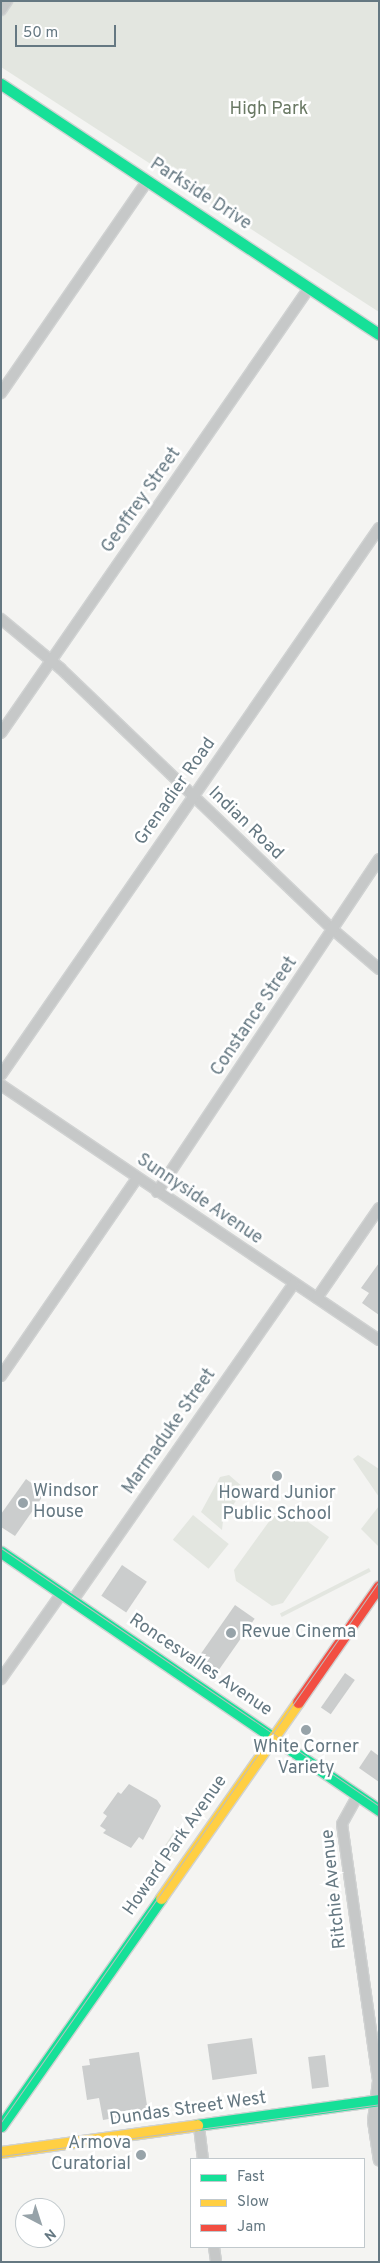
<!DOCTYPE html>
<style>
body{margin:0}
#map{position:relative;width:380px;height:2263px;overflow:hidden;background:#f4f4f2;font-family:Overpass,sans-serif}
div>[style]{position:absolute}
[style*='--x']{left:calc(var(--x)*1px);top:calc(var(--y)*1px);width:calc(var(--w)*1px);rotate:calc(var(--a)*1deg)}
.green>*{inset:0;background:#e3e6e0;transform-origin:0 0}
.building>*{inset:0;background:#cbcdcd;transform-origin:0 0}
.roads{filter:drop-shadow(1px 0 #d0d2d2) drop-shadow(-1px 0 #d0d2d2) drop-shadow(0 1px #d0d2d2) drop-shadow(0 -1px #d0d2d2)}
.street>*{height:10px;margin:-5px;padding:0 5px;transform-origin:5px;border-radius:5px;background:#c6c8c8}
.fast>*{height:11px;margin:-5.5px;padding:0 5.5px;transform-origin:5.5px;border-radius:5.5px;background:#16e098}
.slow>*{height:11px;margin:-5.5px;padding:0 5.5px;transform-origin:5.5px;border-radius:5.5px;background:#ffcf43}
.jam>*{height:11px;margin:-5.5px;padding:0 5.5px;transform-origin:5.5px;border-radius:5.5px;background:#f24e42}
.tram>*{height:1px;margin:-0.5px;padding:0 0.5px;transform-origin:0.5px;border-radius:0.5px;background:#bcbebf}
.dots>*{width:14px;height:14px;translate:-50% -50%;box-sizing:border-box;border:2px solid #fff;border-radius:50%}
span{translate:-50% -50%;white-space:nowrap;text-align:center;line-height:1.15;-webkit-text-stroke:5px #fff;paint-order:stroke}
.park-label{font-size:18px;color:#6a7964}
.street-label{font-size:18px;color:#657882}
.poi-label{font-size:18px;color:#657882}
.left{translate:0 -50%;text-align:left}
.right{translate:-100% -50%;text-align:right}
.frame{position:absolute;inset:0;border:2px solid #657882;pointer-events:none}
.legend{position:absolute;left:190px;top:2158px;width:175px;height:90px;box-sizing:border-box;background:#fff;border:1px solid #c1c9cd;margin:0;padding:6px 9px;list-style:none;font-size:15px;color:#657882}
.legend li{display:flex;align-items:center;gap:10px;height:25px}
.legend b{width:25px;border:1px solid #c1c9cd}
.north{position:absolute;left:15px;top:2198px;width:50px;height:50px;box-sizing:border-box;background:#fff;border:1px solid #c1c9cd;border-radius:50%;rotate:140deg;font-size:14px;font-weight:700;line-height:20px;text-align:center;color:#657882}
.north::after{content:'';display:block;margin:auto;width:18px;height:22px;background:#97a3a9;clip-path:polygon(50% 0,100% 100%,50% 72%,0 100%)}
.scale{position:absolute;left:15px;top:25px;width:101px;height:22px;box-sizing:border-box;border:2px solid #657882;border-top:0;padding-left:6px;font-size:15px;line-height:18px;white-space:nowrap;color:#657882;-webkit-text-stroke:4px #fff;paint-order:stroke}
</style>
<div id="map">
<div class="green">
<div style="clip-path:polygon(1px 1px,379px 1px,379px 312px,1px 67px)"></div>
<div style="clip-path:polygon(358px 1455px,379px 1469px,379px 1497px,353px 1459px)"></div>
<div style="clip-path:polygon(229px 1475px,244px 1488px,223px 1521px,222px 1530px,201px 1512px,220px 1477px)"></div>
<div style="clip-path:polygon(379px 1506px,379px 1547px,361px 1529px)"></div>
<div style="clip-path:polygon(293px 1511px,329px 1537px,283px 1603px,272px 1606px,236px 1581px,234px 1570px,273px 1516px)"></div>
<div style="left:193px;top:1515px;width:46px;height:32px;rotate:39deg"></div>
<div style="left:369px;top:1568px;width:4px;height:100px;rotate:63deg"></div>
<div style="clip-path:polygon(177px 1827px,190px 1830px,169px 1859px,162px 1850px)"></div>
</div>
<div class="building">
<div style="clip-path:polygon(379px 1263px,379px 1315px,362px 1303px,369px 1293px,361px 1288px)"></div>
<div style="clip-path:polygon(26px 1479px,45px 1493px,15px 1536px,1px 1527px,1px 1514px)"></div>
<div style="left:122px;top:1565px;width:30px;height:37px;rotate:34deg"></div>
<div style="left:235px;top:1605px;width:24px;height:69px;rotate:35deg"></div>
<div style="left:345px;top:1673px;width:12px;height:42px;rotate:35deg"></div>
<div style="clip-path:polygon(371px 1750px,379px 1756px,379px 1782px,359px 1768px)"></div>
<div style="clip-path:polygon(129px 1784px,157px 1800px,161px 1806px,143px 1840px,139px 1837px,131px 1848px,103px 1833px,106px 1830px,100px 1826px,107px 1816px,103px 1813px,118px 1792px,121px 1794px)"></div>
<div style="left:252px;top:2038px;width:36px;height:45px;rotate:82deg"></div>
<div style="clip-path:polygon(139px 2052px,148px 2112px,103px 2120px,99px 2098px,87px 2100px,82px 2066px,90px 2065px,89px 2059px)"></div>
<div style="left:325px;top:2055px;width:32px;height:17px;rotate:83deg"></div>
</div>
<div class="roads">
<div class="street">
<div style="--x:1;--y:10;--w:11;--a:-56"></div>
<div style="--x:1;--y:393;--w:257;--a:-55.4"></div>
<div style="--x:1;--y:619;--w:77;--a:39.7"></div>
<div style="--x:60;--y:668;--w:376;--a:43.8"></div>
<div style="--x:331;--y:928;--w:63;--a:40.5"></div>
<div style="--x:1;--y:733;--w:541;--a:-55.31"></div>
<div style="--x:1;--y:1075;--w:665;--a:-55.35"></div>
<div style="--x:1;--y:1085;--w:456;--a:34"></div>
<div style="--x:157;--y:1192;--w:400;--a:-56.3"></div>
<div style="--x:317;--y:1298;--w:109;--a:-55.4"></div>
<div style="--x:1;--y:1376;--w:240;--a:-55.5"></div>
<div style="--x:73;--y:1600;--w:386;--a:-55.1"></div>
<div style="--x:1;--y:1679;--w:105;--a:-54.7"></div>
<div style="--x:358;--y:1795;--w:33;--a:119"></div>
<div style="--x:342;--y:1824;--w:260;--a:82"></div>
<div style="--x:378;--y:2081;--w:40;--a:97.1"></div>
<div style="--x:373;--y:2121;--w:40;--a:81.5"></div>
<div style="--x:199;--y:2127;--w:32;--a:83"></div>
<div style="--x:214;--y:2247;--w:15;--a:82"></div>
</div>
<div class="fast">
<div style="--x:1;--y:84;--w:453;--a:33.5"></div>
<div style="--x:1;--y:1552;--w:458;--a:34.3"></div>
<div style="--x:197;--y:2125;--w:184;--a:-7.8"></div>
<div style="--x:1;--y:2126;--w:279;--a:-54.9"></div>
</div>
<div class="slow">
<div style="--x:161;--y:1898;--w:239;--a:-55"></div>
<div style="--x:1;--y:2152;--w:198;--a:-7.8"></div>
</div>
<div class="jam">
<div style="--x:298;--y:1702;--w:141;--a:-55.1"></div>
</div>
</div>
<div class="tram">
<div style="--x:1;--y:1548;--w:458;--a:34.3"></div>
<div style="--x:1;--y:2122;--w:660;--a:-55.06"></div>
<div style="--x:1;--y:2156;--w:382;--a:-7.8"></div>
</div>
<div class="dots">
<div style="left:277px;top:1476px;background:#97a3a9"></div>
<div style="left:23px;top:1503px;background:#97a3a9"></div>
<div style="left:231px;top:1633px;background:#97a3a9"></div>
<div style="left:306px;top:1730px;background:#97a3a9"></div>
<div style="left:141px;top:2155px;background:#97a3a9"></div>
</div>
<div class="park-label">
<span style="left:269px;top:110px">High Park</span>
</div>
<div class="street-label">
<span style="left:200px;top:195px;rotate:33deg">Parkside Drive</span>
<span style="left:142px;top:501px;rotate:-55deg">Geoffrey Street</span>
<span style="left:176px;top:792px;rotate:-55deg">Grenadier Road</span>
<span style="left:245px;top:824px;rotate:44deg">Indian Road</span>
<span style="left:255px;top:1017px;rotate:-56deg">Constance Street</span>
<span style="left:199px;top:1200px;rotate:34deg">Sunnyside Avenue</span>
<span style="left:170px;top:1432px;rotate:-55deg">Marmaduke Street</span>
<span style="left:200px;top:1666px;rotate:34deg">Roncesvalles Avenue</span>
<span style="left:176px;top:1846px;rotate:-55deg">Howard Park Avenue</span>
<span style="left:335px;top:1889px;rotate:-96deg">Ritchie Avenue</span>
<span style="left:188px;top:2110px;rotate:-8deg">Dundas Street West</span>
</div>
<div class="poi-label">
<span class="left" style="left:33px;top:1503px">Windsor<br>House</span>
<span style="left:277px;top:1505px">Howard Junior<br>Public School</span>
<span class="left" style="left:241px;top:1633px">Revue Cinema</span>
<span style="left:306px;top:1759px">White Corner<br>Variety</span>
<span class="right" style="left:131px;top:2155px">Armova<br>Curatorial</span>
</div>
<div class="frame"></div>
<ul class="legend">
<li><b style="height:6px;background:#16e098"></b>Fast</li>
<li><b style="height:6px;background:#ffcf43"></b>Slow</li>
<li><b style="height:6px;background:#f24e42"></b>Jam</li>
</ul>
<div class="north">N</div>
<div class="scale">50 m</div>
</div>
